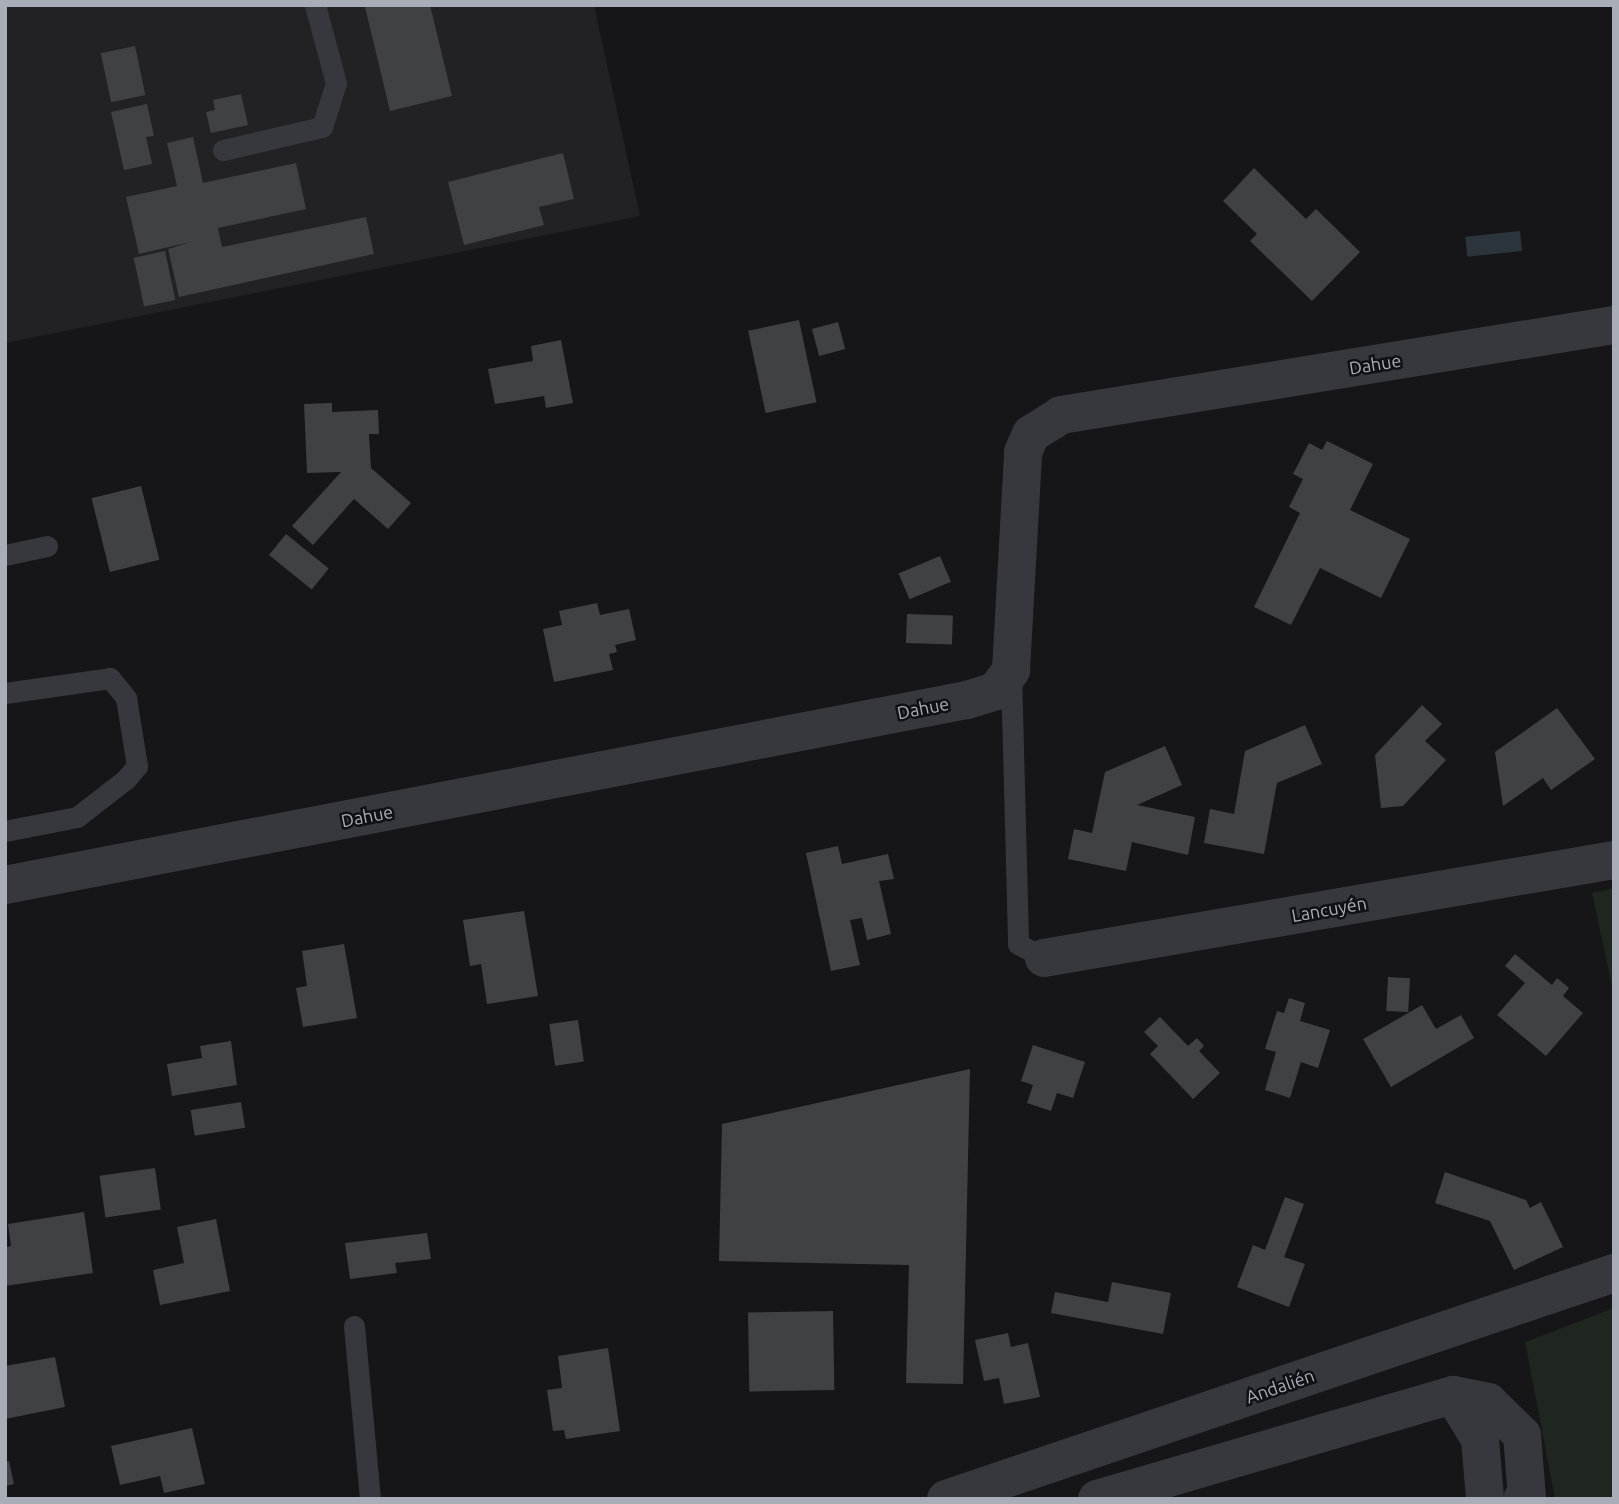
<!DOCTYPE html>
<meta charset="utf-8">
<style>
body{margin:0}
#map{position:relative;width:1619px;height:1504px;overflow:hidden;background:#161618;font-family:Ubuntu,sans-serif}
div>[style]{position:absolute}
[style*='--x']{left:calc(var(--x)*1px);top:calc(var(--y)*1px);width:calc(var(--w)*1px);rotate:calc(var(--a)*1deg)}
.built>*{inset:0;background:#222225}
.green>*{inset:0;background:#1e261f}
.water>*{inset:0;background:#2c353c;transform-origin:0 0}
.building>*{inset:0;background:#404145;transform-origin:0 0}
.service>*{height:21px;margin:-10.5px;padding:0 10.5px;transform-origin:10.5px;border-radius:10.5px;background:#37383d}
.minor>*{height:38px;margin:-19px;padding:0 19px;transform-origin:19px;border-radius:19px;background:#37383d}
span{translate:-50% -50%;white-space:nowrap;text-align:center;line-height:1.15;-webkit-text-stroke:5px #111113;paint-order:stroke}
.street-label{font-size:18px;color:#a8adb8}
.frame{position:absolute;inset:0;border:7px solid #a8adb8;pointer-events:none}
</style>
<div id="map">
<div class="built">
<div style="clip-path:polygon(5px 5px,594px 5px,640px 216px,5px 343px)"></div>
</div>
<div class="green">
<div style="clip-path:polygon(1614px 888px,1614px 995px,1592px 893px)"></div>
<div style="clip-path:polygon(1614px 1308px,1614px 1499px,1555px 1499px,1525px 1342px)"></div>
</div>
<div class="water">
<div style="left:1520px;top:231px;width:20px;height:55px;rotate:84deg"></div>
</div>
<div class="building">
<div style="clip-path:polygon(374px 5px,430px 5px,452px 96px,390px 111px,365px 7px)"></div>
<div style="left:135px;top:46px;width:50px;height:35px;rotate:78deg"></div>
<div style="clip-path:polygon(241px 94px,248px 125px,211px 133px,206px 112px,215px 110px,213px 100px)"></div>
<div style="clip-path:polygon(147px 104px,154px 136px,146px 137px,152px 164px,124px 170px,111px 112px)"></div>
<div style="clip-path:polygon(193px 137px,203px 183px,296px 163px,306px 209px,218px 228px,222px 247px,366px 217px,374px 254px,179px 297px,168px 249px,190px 242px,139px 254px,126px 197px,177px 186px,167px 143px)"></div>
<div style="clip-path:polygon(563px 153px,574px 199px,539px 207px,544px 225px,464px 245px,448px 182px)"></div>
<div style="clip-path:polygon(1254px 168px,1306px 219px,1316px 209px,1360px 252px,1312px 301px,1250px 241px,1257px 234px,1223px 201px)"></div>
<div style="left:165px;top:251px;width:50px;height:32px;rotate:78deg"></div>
<div style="left:799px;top:320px;width:84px;height:52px;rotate:78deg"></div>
<div style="left:838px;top:322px;width:28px;height:27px;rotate:75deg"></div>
<div style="clip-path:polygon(561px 340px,573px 403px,546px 408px,544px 396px,495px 404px,488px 369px,533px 361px,531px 346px)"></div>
<div style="clip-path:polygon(332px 403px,332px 412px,378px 410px,379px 434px,369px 434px,371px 468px,411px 503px,388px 529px,354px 499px,313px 545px,292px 526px,341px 472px,307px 473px,304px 404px)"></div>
<div style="clip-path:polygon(1327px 441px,1373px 464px,1350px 510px,1410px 539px,1381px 598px,1320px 568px,1291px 625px,1254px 607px,1300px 513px,1289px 507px,1303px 479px,1293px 474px,1309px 443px,1322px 450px)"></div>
<div style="left:141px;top:486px;width:76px;height:51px;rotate:76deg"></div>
<div style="left:286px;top:534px;width:55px;height:27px;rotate:39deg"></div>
<div style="left:940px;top:556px;width:28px;height:45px;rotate:67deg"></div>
<div style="clip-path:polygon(597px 603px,600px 615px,629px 609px,636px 640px,615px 645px,617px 652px,609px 654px,613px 670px,554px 682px,543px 629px,562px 625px,559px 611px)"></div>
<div style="left:907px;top:614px;width:46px;height:29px;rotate:2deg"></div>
<div style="clip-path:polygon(1422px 705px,1442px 724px,1425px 741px,1446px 760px,1403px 806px,1381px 808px,1375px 755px)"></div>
<div style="clip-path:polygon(1557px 708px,1595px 759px,1551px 790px,1543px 778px,1503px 806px,1495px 752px)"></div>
<div style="clip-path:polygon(1305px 725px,1322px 764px,1277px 783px,1264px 854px,1204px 843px,1210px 809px,1234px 814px,1245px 751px)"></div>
<div style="clip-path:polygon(1165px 746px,1182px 785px,1137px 805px,1195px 817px,1188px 855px,1132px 842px,1126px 871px,1068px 859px,1074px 829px,1092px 833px,1105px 772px)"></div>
<div style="clip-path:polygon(838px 846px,842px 864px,888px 854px,894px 879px,879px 881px,891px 934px,867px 940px,862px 918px,850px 920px,860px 965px,831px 971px,806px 853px)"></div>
<div style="clip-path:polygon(524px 911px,538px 996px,487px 1004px,481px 964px,470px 966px,463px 920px)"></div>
<div style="clip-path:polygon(344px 944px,357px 1018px,303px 1027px,296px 988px,307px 986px,302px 951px)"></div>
<div style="clip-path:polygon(1515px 954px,1552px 985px,1557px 978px,1569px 988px,1563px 996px,1583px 1013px,1546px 1056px,1497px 1015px,1525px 983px,1505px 966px)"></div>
<div style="left:1388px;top:977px;width:22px;height:34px;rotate:3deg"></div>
<div style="clip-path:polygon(1289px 998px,1305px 1003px,1300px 1021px,1330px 1030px,1318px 1068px,1301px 1062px,1290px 1098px,1265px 1090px,1276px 1052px,1265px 1049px,1277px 1011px,1284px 1013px)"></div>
<div style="clip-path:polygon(1422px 1005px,1436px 1029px,1461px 1015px,1474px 1038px,1391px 1087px,1363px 1039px)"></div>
<div style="clip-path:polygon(1160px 1017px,1188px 1046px,1197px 1038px,1204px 1046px,1199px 1051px,1220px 1073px,1193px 1099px,1150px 1054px,1158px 1046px,1144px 1032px)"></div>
<div style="left:578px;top:1020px;width:42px;height:29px;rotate:82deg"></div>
<div style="clip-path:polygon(231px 1041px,237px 1085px,172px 1096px,167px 1064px,202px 1058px,200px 1046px)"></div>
<div style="clip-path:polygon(1033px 1045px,1085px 1062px,1073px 1098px,1057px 1093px,1051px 1111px,1027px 1103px,1033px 1085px,1021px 1081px)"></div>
<div style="clip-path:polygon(970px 1069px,963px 1384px,906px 1383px,909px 1265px,719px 1261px,722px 1124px)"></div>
<div style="left:241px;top:1102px;width:26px;height:51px;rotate:81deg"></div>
<div style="left:155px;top:1168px;width:42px;height:56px;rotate:82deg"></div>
<div style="clip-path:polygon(1445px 1172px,1526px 1200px,1530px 1208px,1541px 1202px,1563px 1247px,1514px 1270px,1490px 1221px,1435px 1203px)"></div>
<div style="clip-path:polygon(1285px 1197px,1304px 1204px,1284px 1257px,1305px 1264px,1289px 1307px,1237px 1287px,1253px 1245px,1265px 1250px)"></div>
<div style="clip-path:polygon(84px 1212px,93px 1273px,5px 1286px,5px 1247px,11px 1246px,8px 1224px)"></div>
<div style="clip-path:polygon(216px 1219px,230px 1291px,160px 1305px,153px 1270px,184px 1263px,177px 1227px)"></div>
<div style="clip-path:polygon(427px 1233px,431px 1259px,395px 1263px,397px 1273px,350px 1279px,345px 1243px)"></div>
<div style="clip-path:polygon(1112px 1282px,1171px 1293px,1163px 1334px,1051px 1313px,1055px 1292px,1108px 1302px)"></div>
<div style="left:833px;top:1311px;width:79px;height:85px;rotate:89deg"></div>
<div style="clip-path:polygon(1008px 1333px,1011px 1347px,1028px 1343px,1040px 1397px,1004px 1404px,999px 1378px,984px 1381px,975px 1340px)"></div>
<div style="clip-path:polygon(608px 1348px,620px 1431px,566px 1439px,564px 1430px,553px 1431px,547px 1390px,562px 1388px,558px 1356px)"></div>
<div style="clip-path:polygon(55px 1357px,65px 1407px,5px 1419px,5px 1366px)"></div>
<div style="clip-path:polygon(192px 1428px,205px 1484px,164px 1493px,160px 1476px,120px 1485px,111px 1446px)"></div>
<div style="clip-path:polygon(9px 1461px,14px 1484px,5px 1486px,5px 1462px)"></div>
</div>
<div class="service">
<div style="--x:223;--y:150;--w:102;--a:-13.1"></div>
<div style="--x:322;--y:127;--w:46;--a:-72.3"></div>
<div style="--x:336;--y:83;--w:81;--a:-105.1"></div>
<div style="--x:5;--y:555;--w:43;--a:-12.1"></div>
<div style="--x:1011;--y:672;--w:272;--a:88.5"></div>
<div style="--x:1018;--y:944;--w:30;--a:28"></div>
<div style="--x:5;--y:693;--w:106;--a:-8.1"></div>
<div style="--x:110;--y:678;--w:26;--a:51"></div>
<div style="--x:126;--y:698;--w:69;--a:80.8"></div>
<div style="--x:137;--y:766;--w:17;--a:130"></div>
<div style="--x:126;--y:779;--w:62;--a:142.2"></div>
<div style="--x:77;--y:817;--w:73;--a:169"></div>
<div style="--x:354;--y:1326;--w:174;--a:84.7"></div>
</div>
<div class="minor">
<div style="--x:5;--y:885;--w:980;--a:-10.89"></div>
<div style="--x:967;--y:700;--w:30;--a:-17"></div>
<div style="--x:996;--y:691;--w:26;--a:-54"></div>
<div style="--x:1011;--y:670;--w:218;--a:-86.8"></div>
<div style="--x:1023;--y:452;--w:20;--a:-66"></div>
<div style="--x:1031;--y:434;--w:36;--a:-32"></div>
<div style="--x:1061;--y:415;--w:560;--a:-9.24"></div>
<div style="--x:1044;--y:958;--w:578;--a:-9.76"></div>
<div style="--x:1453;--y:1395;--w:52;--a:58.5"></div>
<div style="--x:1480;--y:1439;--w:60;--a:85.2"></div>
<div style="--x:946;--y:1499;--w:705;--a:-18.69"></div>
<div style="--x:1097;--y:1499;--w:371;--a:-16.3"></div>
<div style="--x:1453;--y:1395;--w:36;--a:11"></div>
<div style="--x:1488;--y:1402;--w:47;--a:44.1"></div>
<div style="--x:1522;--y:1435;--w:62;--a:85.4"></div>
<div style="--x:1527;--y:1497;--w:5;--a:158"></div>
</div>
<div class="street-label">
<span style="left:1375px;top:364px;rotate:-9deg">Dahue</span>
<span style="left:923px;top:708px;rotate:-11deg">Dahue</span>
<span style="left:367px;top:816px;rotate:-11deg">Dahue</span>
<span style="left:1329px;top:909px;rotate:-10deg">Lancuyén</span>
<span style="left:1280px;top:1386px;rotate:-19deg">Andalién</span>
</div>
<div class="frame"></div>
</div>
